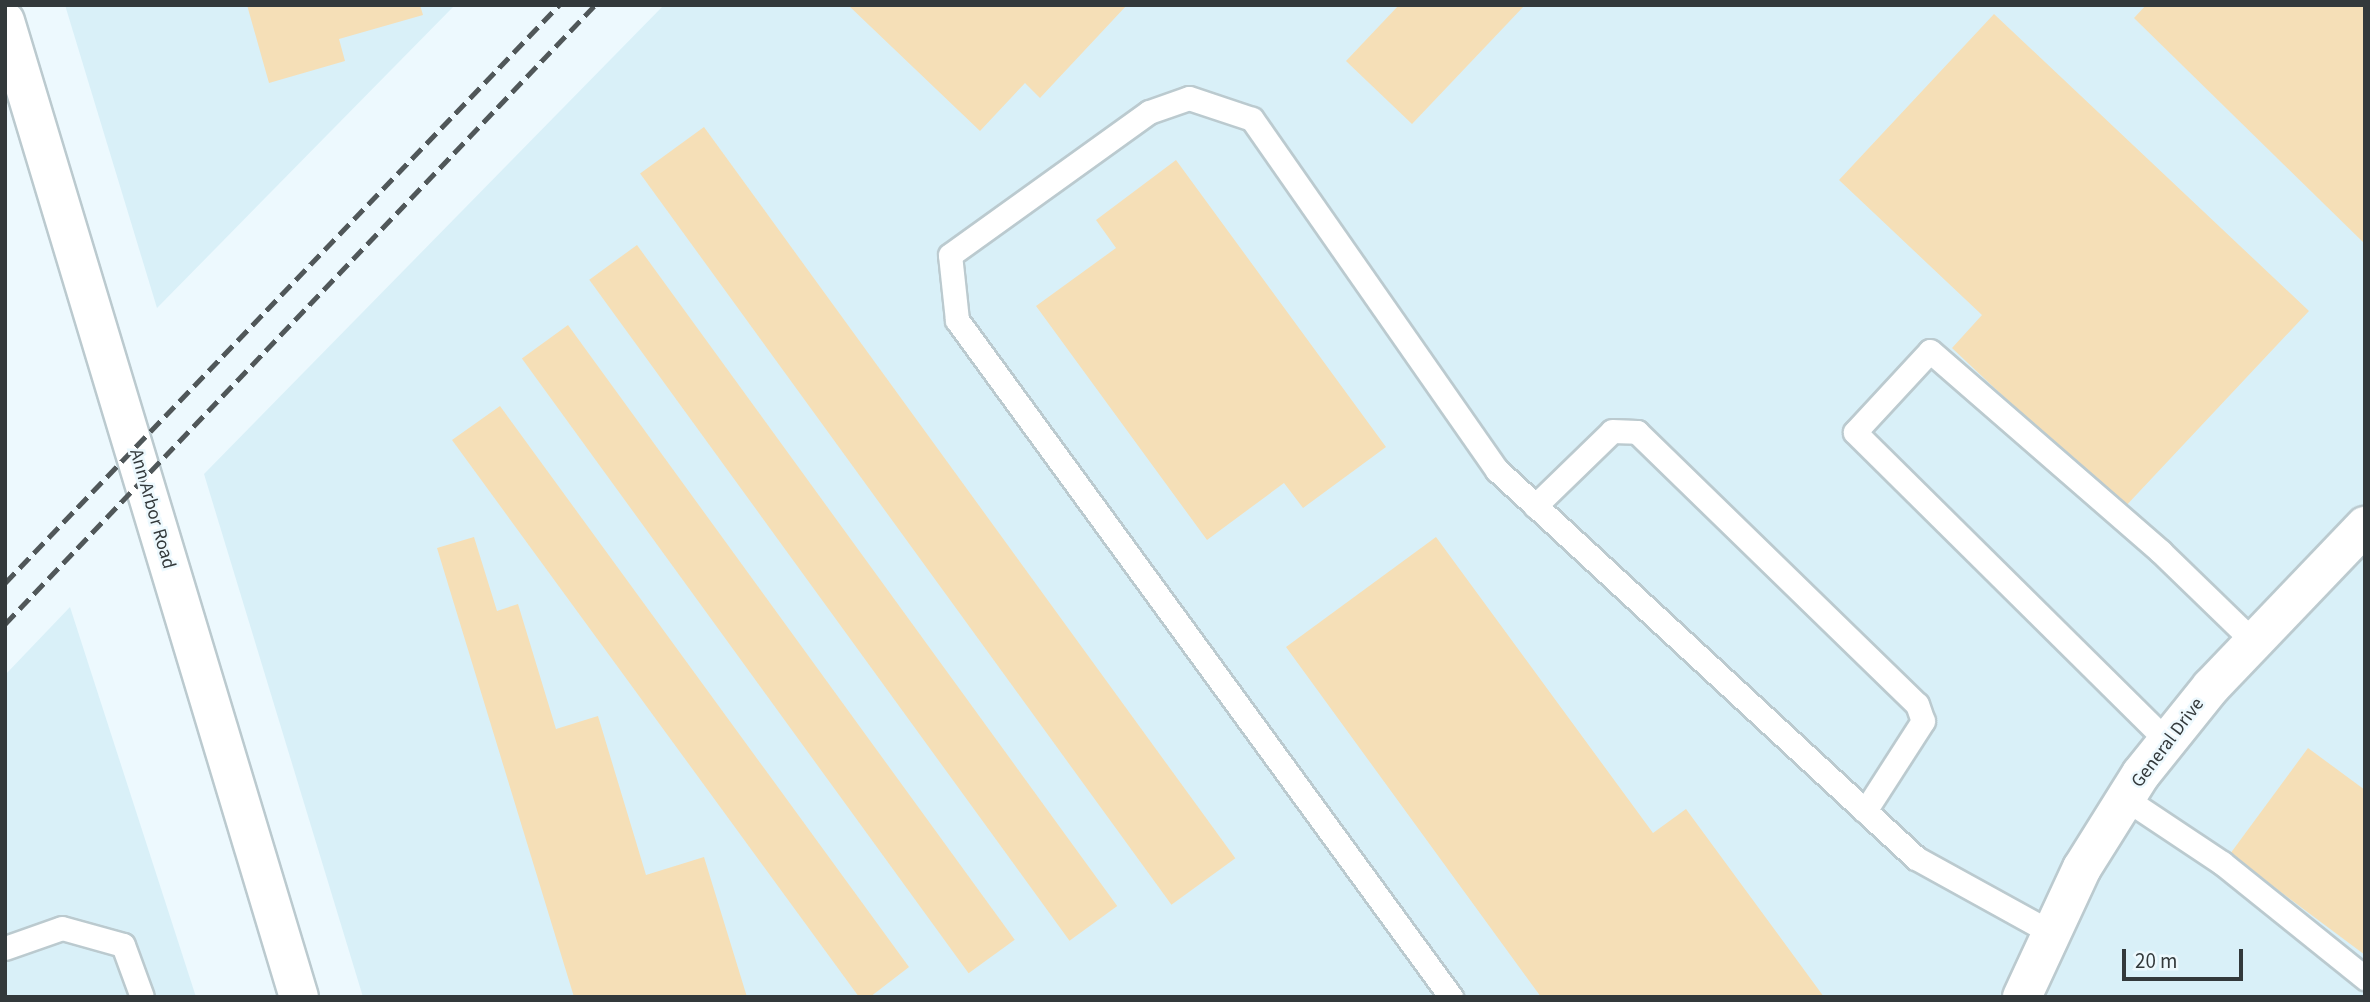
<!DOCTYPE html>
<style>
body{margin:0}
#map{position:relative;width:2370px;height:1002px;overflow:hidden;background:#edf9fe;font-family:"Source Sans 3",sans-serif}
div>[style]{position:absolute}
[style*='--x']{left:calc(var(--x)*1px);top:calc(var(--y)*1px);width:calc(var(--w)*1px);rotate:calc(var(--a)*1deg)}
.built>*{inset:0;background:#d9f0f8}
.building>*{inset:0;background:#f5dfb7;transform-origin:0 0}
.roads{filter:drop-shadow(2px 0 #bbcacf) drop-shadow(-2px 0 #bbcacf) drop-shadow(0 2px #bbcacf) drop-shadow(0 -2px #bbcacf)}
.lane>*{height:23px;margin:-11.5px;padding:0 11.5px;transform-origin:11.5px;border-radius:11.5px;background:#fff}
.street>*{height:38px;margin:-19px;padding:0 19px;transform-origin:19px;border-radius:19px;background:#fff}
.secondary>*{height:38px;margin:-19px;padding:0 19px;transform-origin:19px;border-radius:19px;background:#fff}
.rail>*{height:5px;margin-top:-2.5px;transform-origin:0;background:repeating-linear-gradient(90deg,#505759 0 14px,transparent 0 21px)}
span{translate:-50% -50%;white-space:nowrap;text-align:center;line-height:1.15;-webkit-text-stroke:5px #edf9fe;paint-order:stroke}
.street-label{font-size:19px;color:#33393b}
.frame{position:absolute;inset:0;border:7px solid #33393b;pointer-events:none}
.scale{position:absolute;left:2122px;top:949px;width:121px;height:32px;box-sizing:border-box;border:4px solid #33393b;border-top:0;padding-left:9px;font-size:21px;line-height:24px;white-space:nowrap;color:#33393b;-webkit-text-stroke:5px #edf9fe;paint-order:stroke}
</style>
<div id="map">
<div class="built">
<div style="clip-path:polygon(65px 5px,455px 5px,157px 308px)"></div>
<div style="clip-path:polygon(664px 5px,2365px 5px,2365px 997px,363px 997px,204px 474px)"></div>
<div style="clip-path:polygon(70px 607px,196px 997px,5px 997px,5px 675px)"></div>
</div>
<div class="building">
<div style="clip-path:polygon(247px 5px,420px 5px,423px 15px,339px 39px,345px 61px,269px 83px)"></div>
<div style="clip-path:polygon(848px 5px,1127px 5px,1040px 98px,1025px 83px,980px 131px)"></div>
<div style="clip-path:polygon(1399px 5px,1525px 5px,1412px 124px,1346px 61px)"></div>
<div style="clip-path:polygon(2146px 5px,2365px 5px,2365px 244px,2134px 18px)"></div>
<div style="clip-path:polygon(1994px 14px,2309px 311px,2123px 509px,1952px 348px,1982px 315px,1839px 180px)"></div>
<div style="left:704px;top:127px;width:904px;height:79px;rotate:54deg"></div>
<div style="clip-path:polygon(1176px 160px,1386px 447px,1303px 508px,1284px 483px,1207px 540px,1036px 306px,1116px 248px,1096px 220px)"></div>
<div style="left:637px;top:245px;width:817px;height:59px;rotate:54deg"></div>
<div style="left:568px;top:325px;width:760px;height:57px;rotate:54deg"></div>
<div style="clip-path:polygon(500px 406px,909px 967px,870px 997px,859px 997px,452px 440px)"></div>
<div style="clip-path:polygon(474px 537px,497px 611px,518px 604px,556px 729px,598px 716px,646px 875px,704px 857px,747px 997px,574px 997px,437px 548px)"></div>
<div style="clip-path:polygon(1436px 537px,1653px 833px,1686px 809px,1824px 997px,1541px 997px,1286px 647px)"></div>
<div style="clip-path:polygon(2308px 748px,2365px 790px,2365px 955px,2230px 854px)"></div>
</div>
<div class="roads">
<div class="lane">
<div style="--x:1535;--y:506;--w:107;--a:-44.2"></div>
<div style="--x:1612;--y:431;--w:25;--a:2"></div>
<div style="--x:1637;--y:432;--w:390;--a:44.2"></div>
<div style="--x:1917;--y:704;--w:18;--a:71"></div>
<div style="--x:1923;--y:721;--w:107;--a:122.8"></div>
<div style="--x:2167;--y:741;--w:439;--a:-135.3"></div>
<div style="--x:1855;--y:432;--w:110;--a:-47.2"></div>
<div style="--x:1930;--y:351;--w:306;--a:41"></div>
<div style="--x:2161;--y:552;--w:129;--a:44.1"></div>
<div style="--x:2126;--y:799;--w:115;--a:33.7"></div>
<div style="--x:2222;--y:863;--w:184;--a:38.8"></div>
<div style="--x:5;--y:948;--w:60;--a:-19.3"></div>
<div style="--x:62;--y:928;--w:63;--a:15.6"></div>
<div style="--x:123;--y:945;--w:55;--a:69.9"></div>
<div style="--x:1451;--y:997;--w:838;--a:-126.12"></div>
<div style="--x:957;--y:320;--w:65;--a:-96.1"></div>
<div style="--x:950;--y:255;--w:245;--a:-35.7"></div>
<div style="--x:1149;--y:112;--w:42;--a:-19.3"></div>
<div style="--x:1189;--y:98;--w:66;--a:18.4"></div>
<div style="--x:1252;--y:119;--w:428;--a:55.1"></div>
<div style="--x:1497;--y:470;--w:571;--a:42.8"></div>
<div style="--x:1916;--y:858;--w:153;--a:28.9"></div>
</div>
<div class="street">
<div style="--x:2022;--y:997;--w:142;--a:-65.1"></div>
<div style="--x:2082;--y:868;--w:111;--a:-57.9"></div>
<div style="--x:2141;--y:774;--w:112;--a:-51.2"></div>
<div style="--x:2211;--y:687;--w:223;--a:-46.3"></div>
</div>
<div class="secondary">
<div style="--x:5;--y:21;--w:1019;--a:73.24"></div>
</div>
</div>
<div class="rail">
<div style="--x:5;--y:583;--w:801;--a:-46.21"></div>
<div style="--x:5;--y:624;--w:855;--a:-46.37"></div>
</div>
<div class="street-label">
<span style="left:152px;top:509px;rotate:74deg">Ann Arbor Road</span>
<span style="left:2168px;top:743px;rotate:-53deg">General Drive</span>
</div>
<div class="frame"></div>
<div class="scale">20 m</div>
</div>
